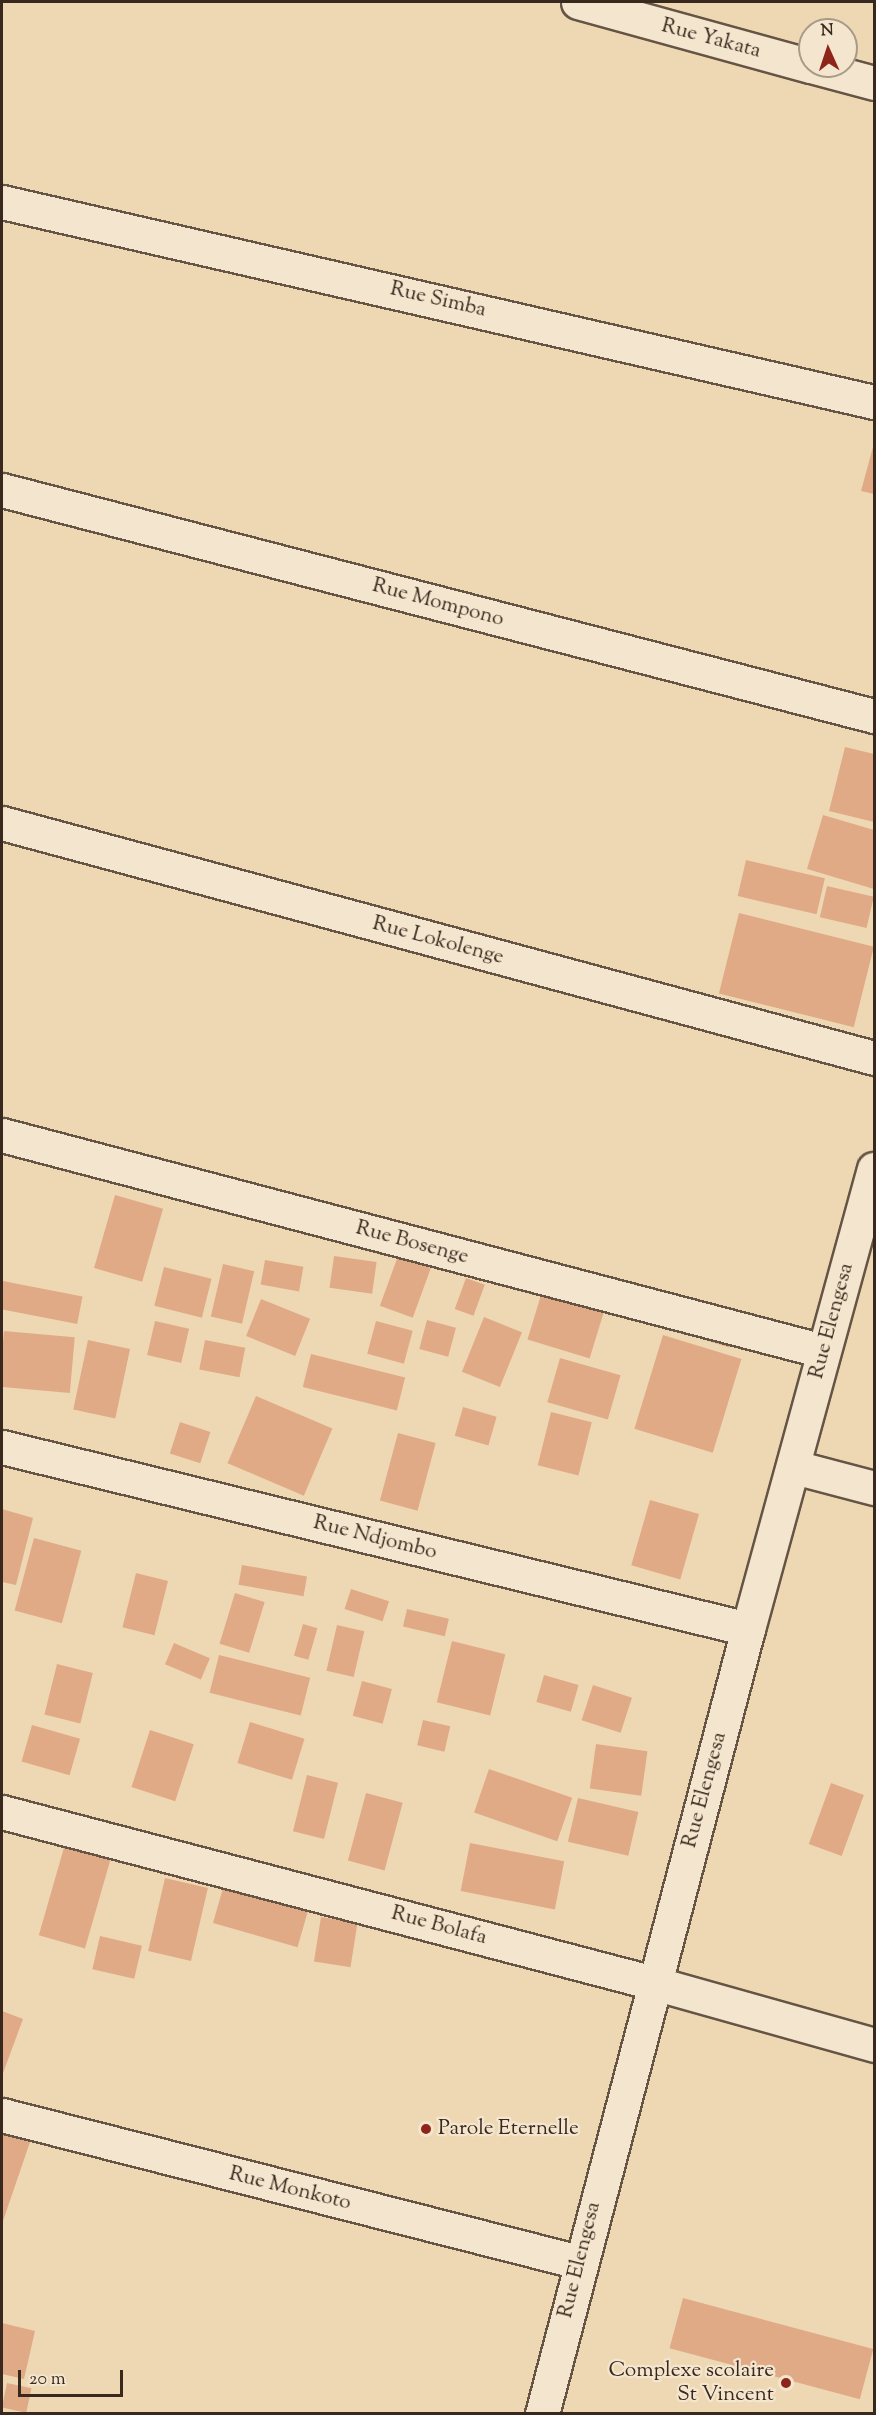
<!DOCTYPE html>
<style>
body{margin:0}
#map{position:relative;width:876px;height:2415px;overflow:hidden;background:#eed8b4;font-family:"Sorts Mill Goudy",serif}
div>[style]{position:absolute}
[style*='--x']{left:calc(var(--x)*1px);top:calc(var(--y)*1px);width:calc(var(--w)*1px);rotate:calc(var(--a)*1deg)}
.building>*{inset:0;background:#e1aa87;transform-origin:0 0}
.roads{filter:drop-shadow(2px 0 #665444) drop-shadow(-2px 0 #665444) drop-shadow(0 2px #665444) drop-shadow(0 -2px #665444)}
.minor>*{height:33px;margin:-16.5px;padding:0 16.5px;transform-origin:16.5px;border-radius:16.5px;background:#f4e6ce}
.tertiary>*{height:33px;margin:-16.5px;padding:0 16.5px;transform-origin:16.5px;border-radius:16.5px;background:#f4e6ce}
.dots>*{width:16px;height:16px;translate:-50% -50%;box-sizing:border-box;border:3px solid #f4e6ce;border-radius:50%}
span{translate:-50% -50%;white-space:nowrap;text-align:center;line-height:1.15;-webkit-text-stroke:4.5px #f4e6ce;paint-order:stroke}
.street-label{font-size:21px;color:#39281e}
.poi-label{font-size:21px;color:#39281e}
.left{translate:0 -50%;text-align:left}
.right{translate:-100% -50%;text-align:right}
.frame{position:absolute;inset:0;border:3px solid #39281e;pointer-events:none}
.north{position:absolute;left:798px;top:18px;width:60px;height:60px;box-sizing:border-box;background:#f4e6ce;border:2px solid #a99a88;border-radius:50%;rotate:357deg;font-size:16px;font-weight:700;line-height:24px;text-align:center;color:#39281e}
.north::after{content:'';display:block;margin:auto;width:21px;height:27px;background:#8f2418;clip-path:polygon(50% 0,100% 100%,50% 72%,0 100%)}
.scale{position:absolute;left:18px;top:2370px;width:105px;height:27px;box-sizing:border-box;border:3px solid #39281e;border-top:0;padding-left:8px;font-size:18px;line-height:21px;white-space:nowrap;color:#39281e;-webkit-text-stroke:4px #f4e6ce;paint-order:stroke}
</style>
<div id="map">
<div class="building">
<div style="clip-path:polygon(874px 443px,874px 494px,861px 491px)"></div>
<div style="clip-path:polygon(845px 747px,874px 754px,874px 822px,829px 811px)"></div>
<div style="clip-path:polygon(823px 815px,874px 830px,874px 889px,807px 869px)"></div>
<div style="left:746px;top:860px;width:81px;height:37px;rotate:13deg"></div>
<div style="left:827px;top:886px;width:48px;height:32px;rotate:13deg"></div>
<div style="left:739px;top:913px;width:139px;height:83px;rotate:14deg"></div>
<div style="left:115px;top:1195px;width:50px;height:76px;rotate:16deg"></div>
<div style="left:334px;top:1256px;width:43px;height:32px;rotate:8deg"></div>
<div style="left:398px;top:1256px;width:35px;height:53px;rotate:20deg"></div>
<div style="left:265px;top:1260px;width:39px;height:25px;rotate:10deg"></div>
<div style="left:223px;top:1264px;width:32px;height:54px;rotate:13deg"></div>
<div style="left:164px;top:1267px;width:49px;height:40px;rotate:14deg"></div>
<div style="left:466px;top:1278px;width:20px;height:33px;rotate:20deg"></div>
<div style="left:3px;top:1281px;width:81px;height:28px;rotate:11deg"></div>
<div style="left:545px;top:1282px;width:65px;height:60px;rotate:17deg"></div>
<div style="left:261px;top:1299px;width:53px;height:40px;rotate:22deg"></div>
<div style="left:484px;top:1317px;width:41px;height:59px;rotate:22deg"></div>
<div style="left:427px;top:1320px;width:30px;height:30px;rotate:15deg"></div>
<div style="left:155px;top:1321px;width:35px;height:35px;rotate:13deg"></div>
<div style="left:376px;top:1321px;width:38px;height:34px;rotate:15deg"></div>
<div style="left:707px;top:1325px;width:28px;height:15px;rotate:17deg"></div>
<div style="left:4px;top:1331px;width:71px;height:56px;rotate:5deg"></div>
<div style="left:663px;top:1335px;width:82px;height:98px;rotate:17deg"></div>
<div style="left:88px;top:1340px;width:43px;height:71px;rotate:12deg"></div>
<div style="left:205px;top:1340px;width:41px;height:30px;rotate:11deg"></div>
<div style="left:311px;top:1354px;width:97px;height:34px;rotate:14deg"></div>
<div style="left:560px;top:1358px;width:63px;height:46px;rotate:16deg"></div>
<div style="left:256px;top:1396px;width:83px;height:73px;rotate:23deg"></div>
<div style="left:463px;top:1407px;width:35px;height:30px;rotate:16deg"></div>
<div style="left:551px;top:1412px;width:42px;height:55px;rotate:14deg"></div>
<div style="left:180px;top:1422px;width:32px;height:33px;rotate:18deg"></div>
<div style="left:398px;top:1433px;width:39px;height:70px;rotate:15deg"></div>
<div style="left:650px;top:1500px;width:51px;height:68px;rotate:16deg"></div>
<div style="clip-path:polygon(2px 1509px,33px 1518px,16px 1585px,2px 1582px)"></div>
<div style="left:34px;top:1538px;width:49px;height:75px;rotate:15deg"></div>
<div style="left:242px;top:1565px;width:66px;height:20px;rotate:10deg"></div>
<div style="left:136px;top:1573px;width:33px;height:56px;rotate:14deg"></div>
<div style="left:351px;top:1589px;width:40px;height:21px;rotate:18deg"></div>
<div style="left:235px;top:1593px;width:31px;height:53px;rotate:17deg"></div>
<div style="left:407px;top:1609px;width:43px;height:18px;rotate:13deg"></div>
<div style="left:303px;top:1624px;width:15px;height:33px;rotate:16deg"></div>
<div style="left:337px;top:1625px;width:28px;height:47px;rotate:13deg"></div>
<div style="left:452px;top:1641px;width:55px;height:63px;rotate:14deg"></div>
<div style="left:174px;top:1643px;width:39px;height:23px;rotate:23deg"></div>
<div style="left:219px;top:1655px;width:94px;height:39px;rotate:14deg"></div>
<div style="left:57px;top:1664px;width:37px;height:52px;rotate:14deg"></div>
<div style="left:544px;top:1675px;width:36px;height:28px;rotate:16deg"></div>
<div style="left:362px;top:1681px;width:31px;height:36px;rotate:15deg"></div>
<div style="left:593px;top:1685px;width:41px;height:37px;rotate:18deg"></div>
<div style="left:423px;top:1720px;width:28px;height:26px;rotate:13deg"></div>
<div style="left:250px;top:1722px;width:57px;height:43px;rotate:17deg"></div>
<div style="left:32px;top:1725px;width:50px;height:38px;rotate:16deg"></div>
<div style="left:150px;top:1730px;width:46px;height:60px;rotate:18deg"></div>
<div style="left:596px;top:1744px;width:52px;height:45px;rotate:8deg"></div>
<div style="left:489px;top:1769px;width:88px;height:46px;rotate:19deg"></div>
<div style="left:307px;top:1775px;width:32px;height:58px;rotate:14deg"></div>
<div style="left:831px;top:1783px;width:35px;height:65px;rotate:20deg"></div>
<div style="left:366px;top:1793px;width:38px;height:70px;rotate:15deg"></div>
<div style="left:578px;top:1798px;width:62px;height:45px;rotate:13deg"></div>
<div style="left:470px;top:1843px;width:96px;height:49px;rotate:11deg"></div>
<div style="left:65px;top:1844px;width:48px;height:95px;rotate:16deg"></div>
<div style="left:227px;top:1874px;width:88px;height:51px;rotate:16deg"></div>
<div style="left:165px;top:1878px;width:44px;height:75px;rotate:13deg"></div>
<div style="left:321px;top:1917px;width:37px;height:45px;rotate:9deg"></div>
<div style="left:100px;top:1936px;width:43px;height:34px;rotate:13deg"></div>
<div style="clip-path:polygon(2px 2011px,23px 2019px,2px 2076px)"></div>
<div style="clip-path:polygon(2px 2133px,30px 2142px,2px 2224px)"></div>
<div style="left:683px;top:2298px;width:197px;height:52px;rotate:15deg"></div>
<div style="clip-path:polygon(2px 2323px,35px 2331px,24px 2379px,2px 2374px)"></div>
<div style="left:7px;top:2383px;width:25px;height:25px;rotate:12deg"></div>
</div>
<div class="roads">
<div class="minor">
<div style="--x:578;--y:2;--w:241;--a:15.4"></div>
<div style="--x:811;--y:66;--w:65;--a:15.1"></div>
<div style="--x:2;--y:202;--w:895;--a:12.92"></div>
<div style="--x:2;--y:490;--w:901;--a:14.53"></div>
<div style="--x:2;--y:823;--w:903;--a:15.08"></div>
<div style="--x:2;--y:1135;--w:849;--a:14.74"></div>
<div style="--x:2;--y:1447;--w:768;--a:13.71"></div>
<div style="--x:794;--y:1467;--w:83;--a:14.7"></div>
<div style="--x:2;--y:1812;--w:674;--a:14.7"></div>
<div style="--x:654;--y:1983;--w:229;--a:15.7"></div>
<div style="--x:2;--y:2115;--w:595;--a:14.29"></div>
</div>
<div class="tertiary">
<div style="--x:542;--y:2414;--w:812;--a:-75.3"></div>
<div style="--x:748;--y:1629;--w:477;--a:-74.7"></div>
</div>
</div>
<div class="dots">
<div style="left:426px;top:2129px;background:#8f2418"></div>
<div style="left:786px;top:2383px;background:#8f2418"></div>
</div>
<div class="street-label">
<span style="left:711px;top:39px;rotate:15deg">Rue Yakata</span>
<span style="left:438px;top:300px;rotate:13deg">Rue Simba</span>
<span style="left:438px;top:603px;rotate:15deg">Rue Mompono</span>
<span style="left:438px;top:941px;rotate:15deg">Rue Lokolenge</span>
<span style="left:412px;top:1243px;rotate:15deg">Rue Bosenge</span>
<span style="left:832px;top:1321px;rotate:-75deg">Rue Elengesa</span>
<span style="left:375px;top:1538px;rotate:14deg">Rue Ndjombo</span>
<span style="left:705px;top:1790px;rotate:-75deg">Rue Elengesa</span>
<span style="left:439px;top:1926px;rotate:15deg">Rue Bolafa</span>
<span style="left:290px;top:2189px;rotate:14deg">Rue Monkoto</span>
<span style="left:580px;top:2260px;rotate:-76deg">Rue Elengesa</span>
</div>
<div class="poi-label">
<span class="left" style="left:438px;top:2129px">Parole Eternelle</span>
<span class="right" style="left:774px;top:2383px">Complexe scolaire<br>St Vincent</span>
</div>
<div class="frame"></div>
<div class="north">N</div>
<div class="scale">20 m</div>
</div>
